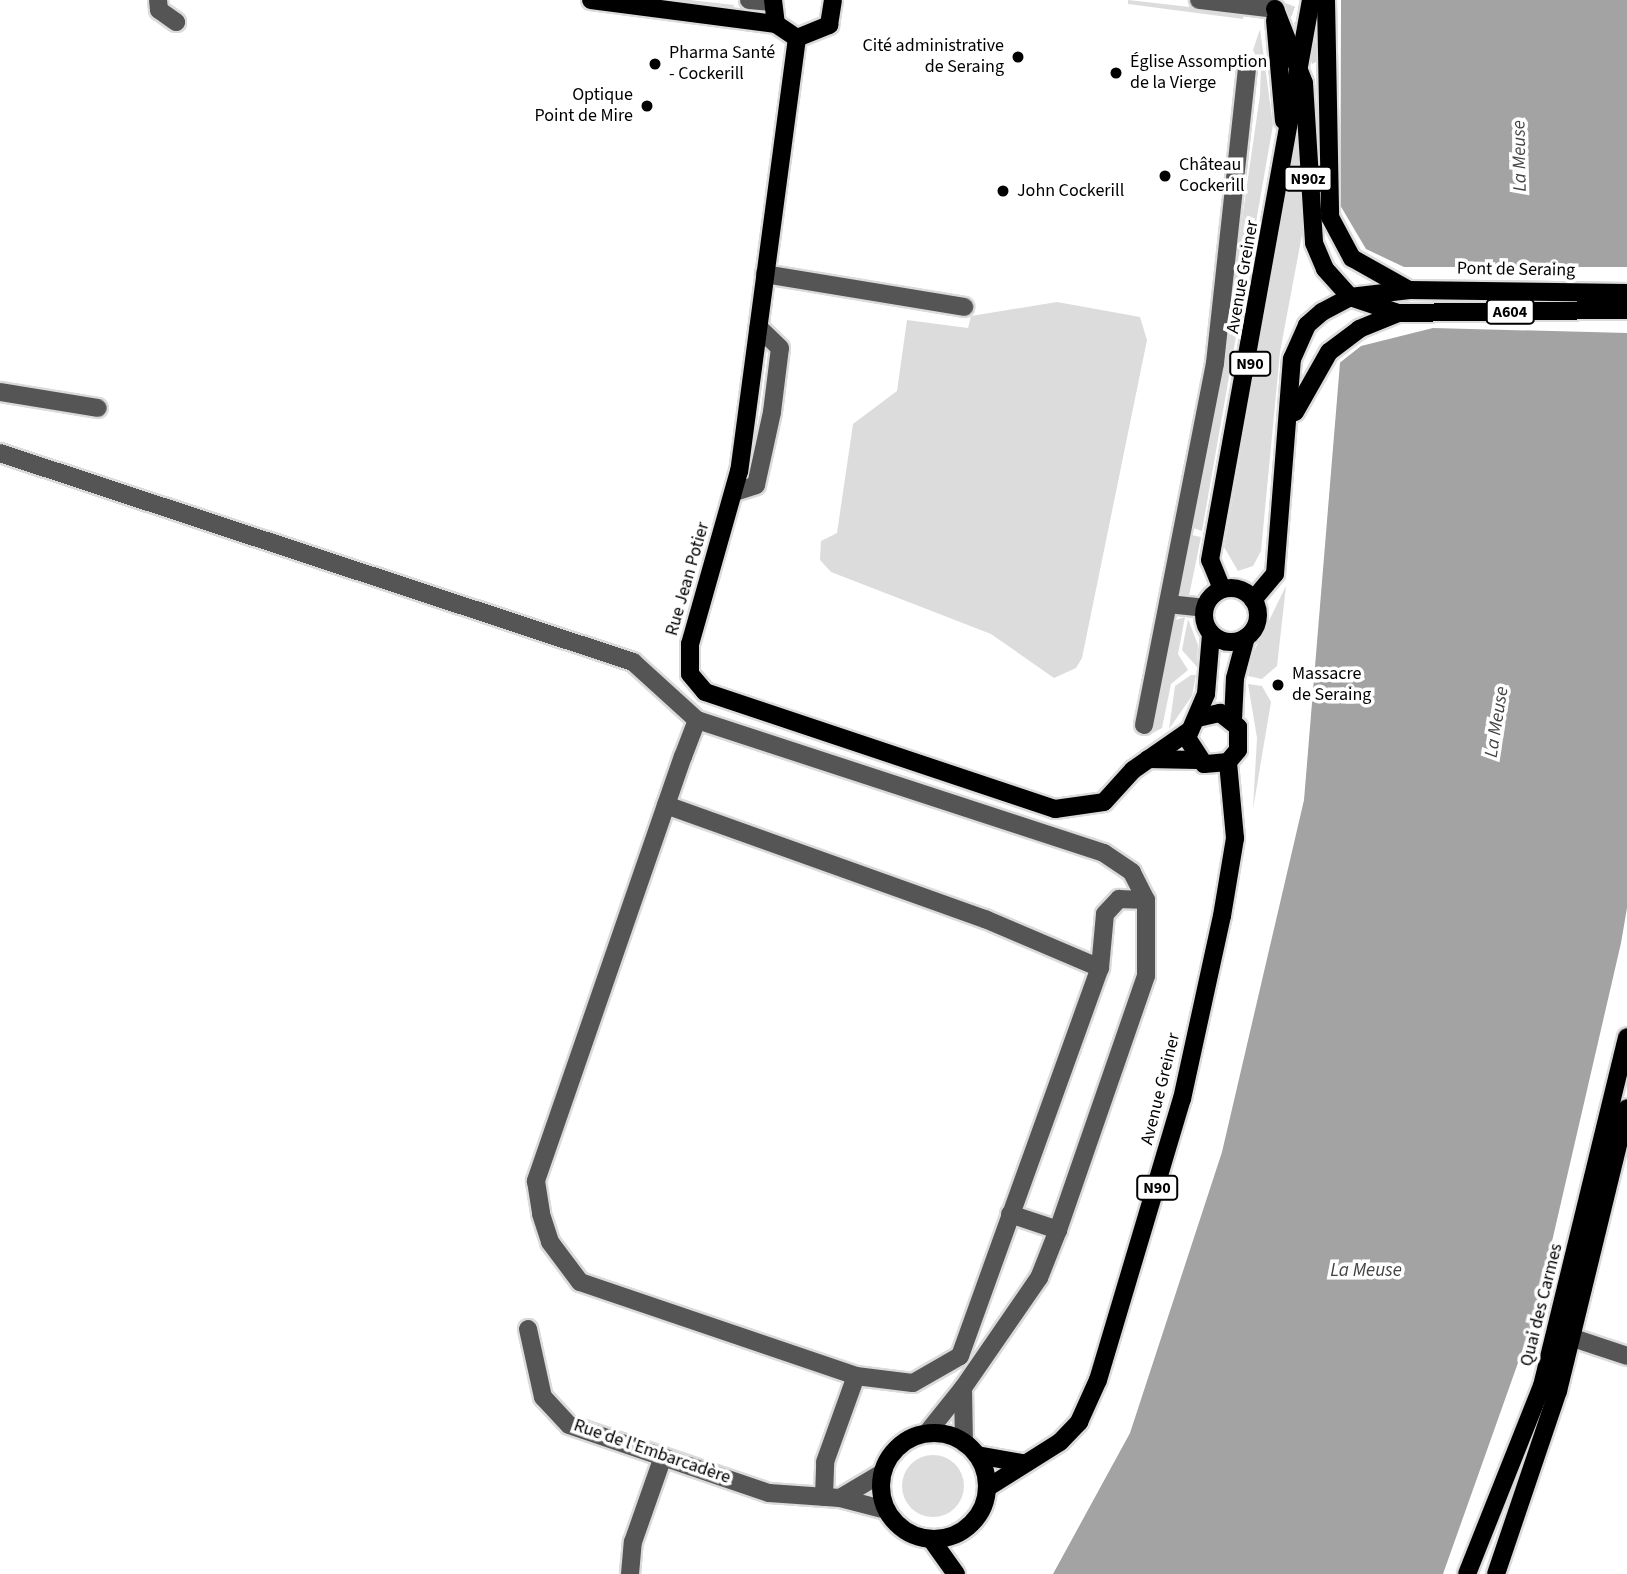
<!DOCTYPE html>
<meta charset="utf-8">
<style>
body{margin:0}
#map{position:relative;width:1627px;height:1574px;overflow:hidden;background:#fff;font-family:"Source Sans 3",sans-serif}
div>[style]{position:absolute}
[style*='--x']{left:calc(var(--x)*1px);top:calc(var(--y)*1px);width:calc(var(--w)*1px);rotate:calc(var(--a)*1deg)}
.green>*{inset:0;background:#dcdcdc}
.round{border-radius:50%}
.water>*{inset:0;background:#a3a3a3}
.pier>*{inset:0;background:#fff}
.minor-tunnel>*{height:18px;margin-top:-9px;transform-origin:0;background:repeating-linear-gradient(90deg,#d9d9d9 0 18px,transparent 0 27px)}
.roads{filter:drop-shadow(2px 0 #dbdbdb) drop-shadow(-2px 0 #dbdbdb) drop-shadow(0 2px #dbdbdb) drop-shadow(0 -2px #dbdbdb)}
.minor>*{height:18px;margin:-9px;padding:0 9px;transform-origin:9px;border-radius:9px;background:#555}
.major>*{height:18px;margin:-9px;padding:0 9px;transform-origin:9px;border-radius:9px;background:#000}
.major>.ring{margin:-9px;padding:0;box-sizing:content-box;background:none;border:18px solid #000;border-radius:50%}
.dots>*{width:19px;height:19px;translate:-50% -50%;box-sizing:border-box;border:4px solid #fff;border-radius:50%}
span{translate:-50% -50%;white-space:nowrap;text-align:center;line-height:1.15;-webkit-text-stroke:7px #fff;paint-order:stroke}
.shield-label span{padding:2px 5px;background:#fff;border:2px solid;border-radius:5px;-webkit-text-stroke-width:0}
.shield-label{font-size:16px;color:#000;font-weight:700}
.poi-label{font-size:18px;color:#000}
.right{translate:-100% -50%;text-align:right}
.left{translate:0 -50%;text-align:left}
.street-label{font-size:18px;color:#000}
.water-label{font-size:19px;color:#444;font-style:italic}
</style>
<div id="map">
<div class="green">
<div style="clip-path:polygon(653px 0,690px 0,734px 5px,733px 10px)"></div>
<div style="clip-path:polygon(1128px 0,1243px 13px,1243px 19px,1128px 4px)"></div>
<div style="clip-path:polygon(1260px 29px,1273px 125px,1202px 531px,1190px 527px,1222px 358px,1260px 95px,1261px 67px,1253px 50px)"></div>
<div style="clip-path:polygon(1300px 118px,1307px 208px,1280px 352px,1261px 551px,1253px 566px,1238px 571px,1224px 547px)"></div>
<div style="clip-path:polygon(1057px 302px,1140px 317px,1147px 340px,1082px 658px,1076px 668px,1054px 678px,991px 634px,831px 572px,820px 560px,821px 541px,837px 533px,853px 424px,897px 391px,907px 320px,968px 328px,971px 316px)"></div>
<div style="clip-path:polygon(1187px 534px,1201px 537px,1188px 601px,1178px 590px)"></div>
<div style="clip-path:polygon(1286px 586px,1277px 666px,1262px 679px,1248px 676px,1253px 653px)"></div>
<div style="clip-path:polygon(1185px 617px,1178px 654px,1188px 670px,1171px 684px,1162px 728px,1151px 734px,1173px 621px)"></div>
<div style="clip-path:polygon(1188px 619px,1198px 645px,1197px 667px,1182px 650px)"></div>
<div style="clip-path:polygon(1191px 675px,1196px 675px,1192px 696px,1169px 729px,1175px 686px)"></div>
<div style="clip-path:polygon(1248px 684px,1262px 686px,1271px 702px,1253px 809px,1257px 738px)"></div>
<div class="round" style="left:902px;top:1455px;width:62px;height:62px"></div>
</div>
<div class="water">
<div style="clip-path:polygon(1341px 0,1627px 0,1627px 908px,1621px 943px,1535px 1315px,1443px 1574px,1053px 1574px,1130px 1433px,1222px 1152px,1304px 800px,1340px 363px)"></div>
</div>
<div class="pier">
<div style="clip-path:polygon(1340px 205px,1366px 249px,1404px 267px,1627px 267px,1627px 333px,1433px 328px,1361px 346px,1337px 365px)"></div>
</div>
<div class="minor-tunnel">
<div style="--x:1275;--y:9;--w:29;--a:20"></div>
<div style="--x:1302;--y:19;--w:57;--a:66.1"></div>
</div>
<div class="roads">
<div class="minor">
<div style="--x:158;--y:0;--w:10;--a:84"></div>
<div style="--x:159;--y:10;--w:21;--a:35"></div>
<div style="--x:749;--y:0;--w:23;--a:5"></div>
<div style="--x:1199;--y:0;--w:77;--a:6.8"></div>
<div style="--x:765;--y:274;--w:202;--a:9.4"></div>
<div style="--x:0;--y:392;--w:99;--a:9.3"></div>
<div style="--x:0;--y:453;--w:667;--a:18.27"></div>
<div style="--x:633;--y:662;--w:86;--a:42.2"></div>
<div style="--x:735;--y:492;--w:22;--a:-18"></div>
<div style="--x:756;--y:485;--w:75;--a:-77.6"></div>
<div style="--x:772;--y:412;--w:64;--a:-82.9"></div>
<div style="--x:780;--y:348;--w:30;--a:-136"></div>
<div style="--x:1168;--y:604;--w:36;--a:6"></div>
<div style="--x:1144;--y:725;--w:369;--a:-78.9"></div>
<div style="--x:1215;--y:363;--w:297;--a:-83.8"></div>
<div style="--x:666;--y:805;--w:339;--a:19.7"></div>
<div style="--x:985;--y:919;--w:125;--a:23.1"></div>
<div style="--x:1010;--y:1214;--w:51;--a:18.4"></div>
<div style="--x:528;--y:1329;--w:70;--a:77.6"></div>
<div style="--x:543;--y:1397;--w:38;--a:47"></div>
<div style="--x:569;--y:1425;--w:211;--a:18.8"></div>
<div style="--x:769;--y:1493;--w:71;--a:4"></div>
<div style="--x:840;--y:1498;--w:48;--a:14.6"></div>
<div style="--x:1573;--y:1338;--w:57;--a:18.4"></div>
<div style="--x:963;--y:1388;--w:134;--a:-55.4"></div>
<div style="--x:1039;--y:1278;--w:52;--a:-68.4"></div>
<div style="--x:1058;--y:1230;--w:269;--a:-70.9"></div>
<div style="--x:1146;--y:976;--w:76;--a:-90"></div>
<div style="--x:1146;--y:900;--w:31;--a:-117"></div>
<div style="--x:1132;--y:872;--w:34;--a:-146"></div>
<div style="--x:1104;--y:853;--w:428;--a:-161.9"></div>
<div style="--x:697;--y:720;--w:39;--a:111"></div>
<div style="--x:683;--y:756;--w:450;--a:109.1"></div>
<div style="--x:536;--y:1181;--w:33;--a:81"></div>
<div style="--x:541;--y:1214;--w:29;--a:72"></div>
<div style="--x:550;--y:1242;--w:50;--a:53.1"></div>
<div style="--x:580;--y:1282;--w:292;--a:18.8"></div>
<div style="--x:856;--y:1376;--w:57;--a:7"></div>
<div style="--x:913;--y:1383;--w:54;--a:-29.9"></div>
<div style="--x:960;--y:1356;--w:412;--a:-70.2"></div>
<div style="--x:1100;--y:968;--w:54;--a:-84.7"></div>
<div style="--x:1105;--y:914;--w:21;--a:-47"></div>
<div style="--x:1119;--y:899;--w:27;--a:2"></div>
<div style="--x:927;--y:1433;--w:58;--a:-51.3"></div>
<div style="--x:963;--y:1388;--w:55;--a:89"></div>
<div style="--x:824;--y:1497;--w:35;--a:-88"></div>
<div style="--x:825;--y:1462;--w:91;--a:-70.2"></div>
<div style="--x:840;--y:1498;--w:49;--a:-30.8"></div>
<div style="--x:630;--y:1574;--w:32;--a:-85"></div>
<div style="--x:633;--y:1542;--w:90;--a:-70.6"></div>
</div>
<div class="major">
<div style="--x:591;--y:0;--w:187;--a:7.4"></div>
<div style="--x:773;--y:0;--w:24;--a:83"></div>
<div style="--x:776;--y:24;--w:25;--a:34"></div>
<div style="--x:797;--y:38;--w:35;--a:-22"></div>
<div style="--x:829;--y:25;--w:25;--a:-81"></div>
<div style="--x:1326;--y:0;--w:217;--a:88.9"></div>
<div style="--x:1330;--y:217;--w:47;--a:61.8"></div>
<div style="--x:1352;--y:258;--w:63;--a:29.4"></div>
<div style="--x:1275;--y:9;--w:79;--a:68.6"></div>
<div style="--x:1304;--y:83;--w:160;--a:86.4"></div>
<div style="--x:1314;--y:243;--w:28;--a:67"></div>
<div style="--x:1325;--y:269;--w:38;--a:48"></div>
<div style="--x:1350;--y:297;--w:51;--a:18.4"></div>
<div style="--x:1398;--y:313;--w:229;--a:-0.8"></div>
<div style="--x:1275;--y:20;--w:101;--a:84.9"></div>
<div style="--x:797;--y:38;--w:437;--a:97.6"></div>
<div style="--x:739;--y:471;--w:180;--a:105.8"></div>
<div style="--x:690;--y:644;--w:30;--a:90"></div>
<div style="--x:690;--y:674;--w:23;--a:50"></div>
<div style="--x:705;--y:692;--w:369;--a:18.5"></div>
<div style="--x:1055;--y:809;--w:49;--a:-8.1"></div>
<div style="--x:1104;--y:802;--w:43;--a:-47.8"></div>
<div style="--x:1133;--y:770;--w:68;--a:-34.9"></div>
<div style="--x:1295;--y:412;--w:69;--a:-60.5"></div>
<div style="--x:1329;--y:352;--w:38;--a:-37"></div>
<div style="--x:1359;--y:329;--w:42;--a:-22.3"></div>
<div class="ring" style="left:1204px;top:588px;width:36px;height:36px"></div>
<div style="--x:1222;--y:589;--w:31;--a:-112"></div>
<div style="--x:1210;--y:560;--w:569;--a:-79.78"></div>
<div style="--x:1253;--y:600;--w:34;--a:-50"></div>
<div style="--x:1275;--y:574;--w:216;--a:-85.5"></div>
<div style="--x:1292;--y:359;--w:37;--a:-66"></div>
<div style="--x:1307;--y:325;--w:20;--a:-41"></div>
<div style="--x:1322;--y:312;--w:32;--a:-28"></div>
<div style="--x:1350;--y:297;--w:60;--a:-6.7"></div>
<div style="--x:1410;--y:290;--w:217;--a:0.8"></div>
<div style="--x:1198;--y:718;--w:23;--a:-13"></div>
<div style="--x:1220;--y:713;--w:23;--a:38"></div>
<div style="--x:1238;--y:727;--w:23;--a:90"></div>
<div style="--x:1238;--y:750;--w:16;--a:130"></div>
<div style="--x:1228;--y:762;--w:24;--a:175"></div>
<div style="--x:1204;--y:764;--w:31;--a:-123"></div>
<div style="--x:1187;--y:738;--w:48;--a:-66.6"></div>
<div style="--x:1206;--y:694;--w:60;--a:-85.2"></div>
<div style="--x:1233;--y:720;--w:42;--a:-87.3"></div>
<div style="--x:1235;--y:678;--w:42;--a:-75"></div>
<div style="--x:1148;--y:759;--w:49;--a:1.2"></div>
<div class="ring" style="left:881px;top:1433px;width:88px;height:88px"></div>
<div style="--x:977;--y:1455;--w:46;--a:10.1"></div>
<div style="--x:987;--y:1488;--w:86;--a:-32.2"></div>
<div style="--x:1060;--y:1442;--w:28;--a:-46"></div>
<div style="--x:1079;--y:1422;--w:46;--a:-65.7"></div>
<div style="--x:1098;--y:1380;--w:293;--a:-73.4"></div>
<div style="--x:1182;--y:1099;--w:187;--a:-77.7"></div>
<div style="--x:1222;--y:916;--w:79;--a:-80.5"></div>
<div style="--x:1235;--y:838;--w:76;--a:-95.3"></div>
<div style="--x:931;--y:1539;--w:43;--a:54.5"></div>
<div style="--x:1467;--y:1574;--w:202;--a:-68.3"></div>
<div style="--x:1542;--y:1386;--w:359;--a:-76.3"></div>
<div style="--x:1496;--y:1574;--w:193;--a:-71.3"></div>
<div style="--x:1558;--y:1391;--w:291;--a:-76.3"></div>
</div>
</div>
<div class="dots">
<div style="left:1018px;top:57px;background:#000"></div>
<div style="left:655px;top:64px;background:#000"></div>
<div style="left:1116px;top:73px;background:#000"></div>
<div style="left:647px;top:106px;background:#000"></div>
<div style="left:1165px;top:176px;background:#000"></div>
<div style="left:1003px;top:191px;background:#000"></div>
<div style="left:1278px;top:685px;background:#000"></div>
</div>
<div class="shield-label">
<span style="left:1308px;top:179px">N90z</span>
<span style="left:1510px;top:312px">A604</span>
<span style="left:1250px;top:364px">N90</span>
<span style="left:1157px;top:1188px">N90</span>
</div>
<div class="poi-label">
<span class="right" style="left:1004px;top:57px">Cité administrative<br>de Seraing</span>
<span class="left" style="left:669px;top:64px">Pharma Santé<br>- Cockerill</span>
<span class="left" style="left:1130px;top:73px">Église Assomption<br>de la Vierge</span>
<span class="right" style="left:633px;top:106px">Optique<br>Point de Mire</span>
<span class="left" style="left:1179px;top:176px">Château<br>Cockerill</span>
<span class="left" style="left:1017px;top:191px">John Cockerill</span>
<span class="left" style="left:1292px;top:685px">Massacre<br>de Seraing</span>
</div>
<div class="street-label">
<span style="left:1516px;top:270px;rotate:1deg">Pont de Seraing</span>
<span style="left:1243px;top:277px;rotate:-80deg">Avenue Greiner</span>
<span style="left:688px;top:579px;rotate:-74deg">Rue Jean Potier</span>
<span style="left:1161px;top:1089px;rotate:-76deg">Avenue Greiner</span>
<span style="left:1542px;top:1305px;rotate:-76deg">Quai des Carmes</span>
<span style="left:652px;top:1452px;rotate:19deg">Rue de l'Embarcadère</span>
</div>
<div class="water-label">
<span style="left:1520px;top:156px;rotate:-91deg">La Meuse</span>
<span style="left:1497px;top:722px;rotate:-81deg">La Meuse</span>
<span style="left:1366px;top:1271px">La Meuse</span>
</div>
</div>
